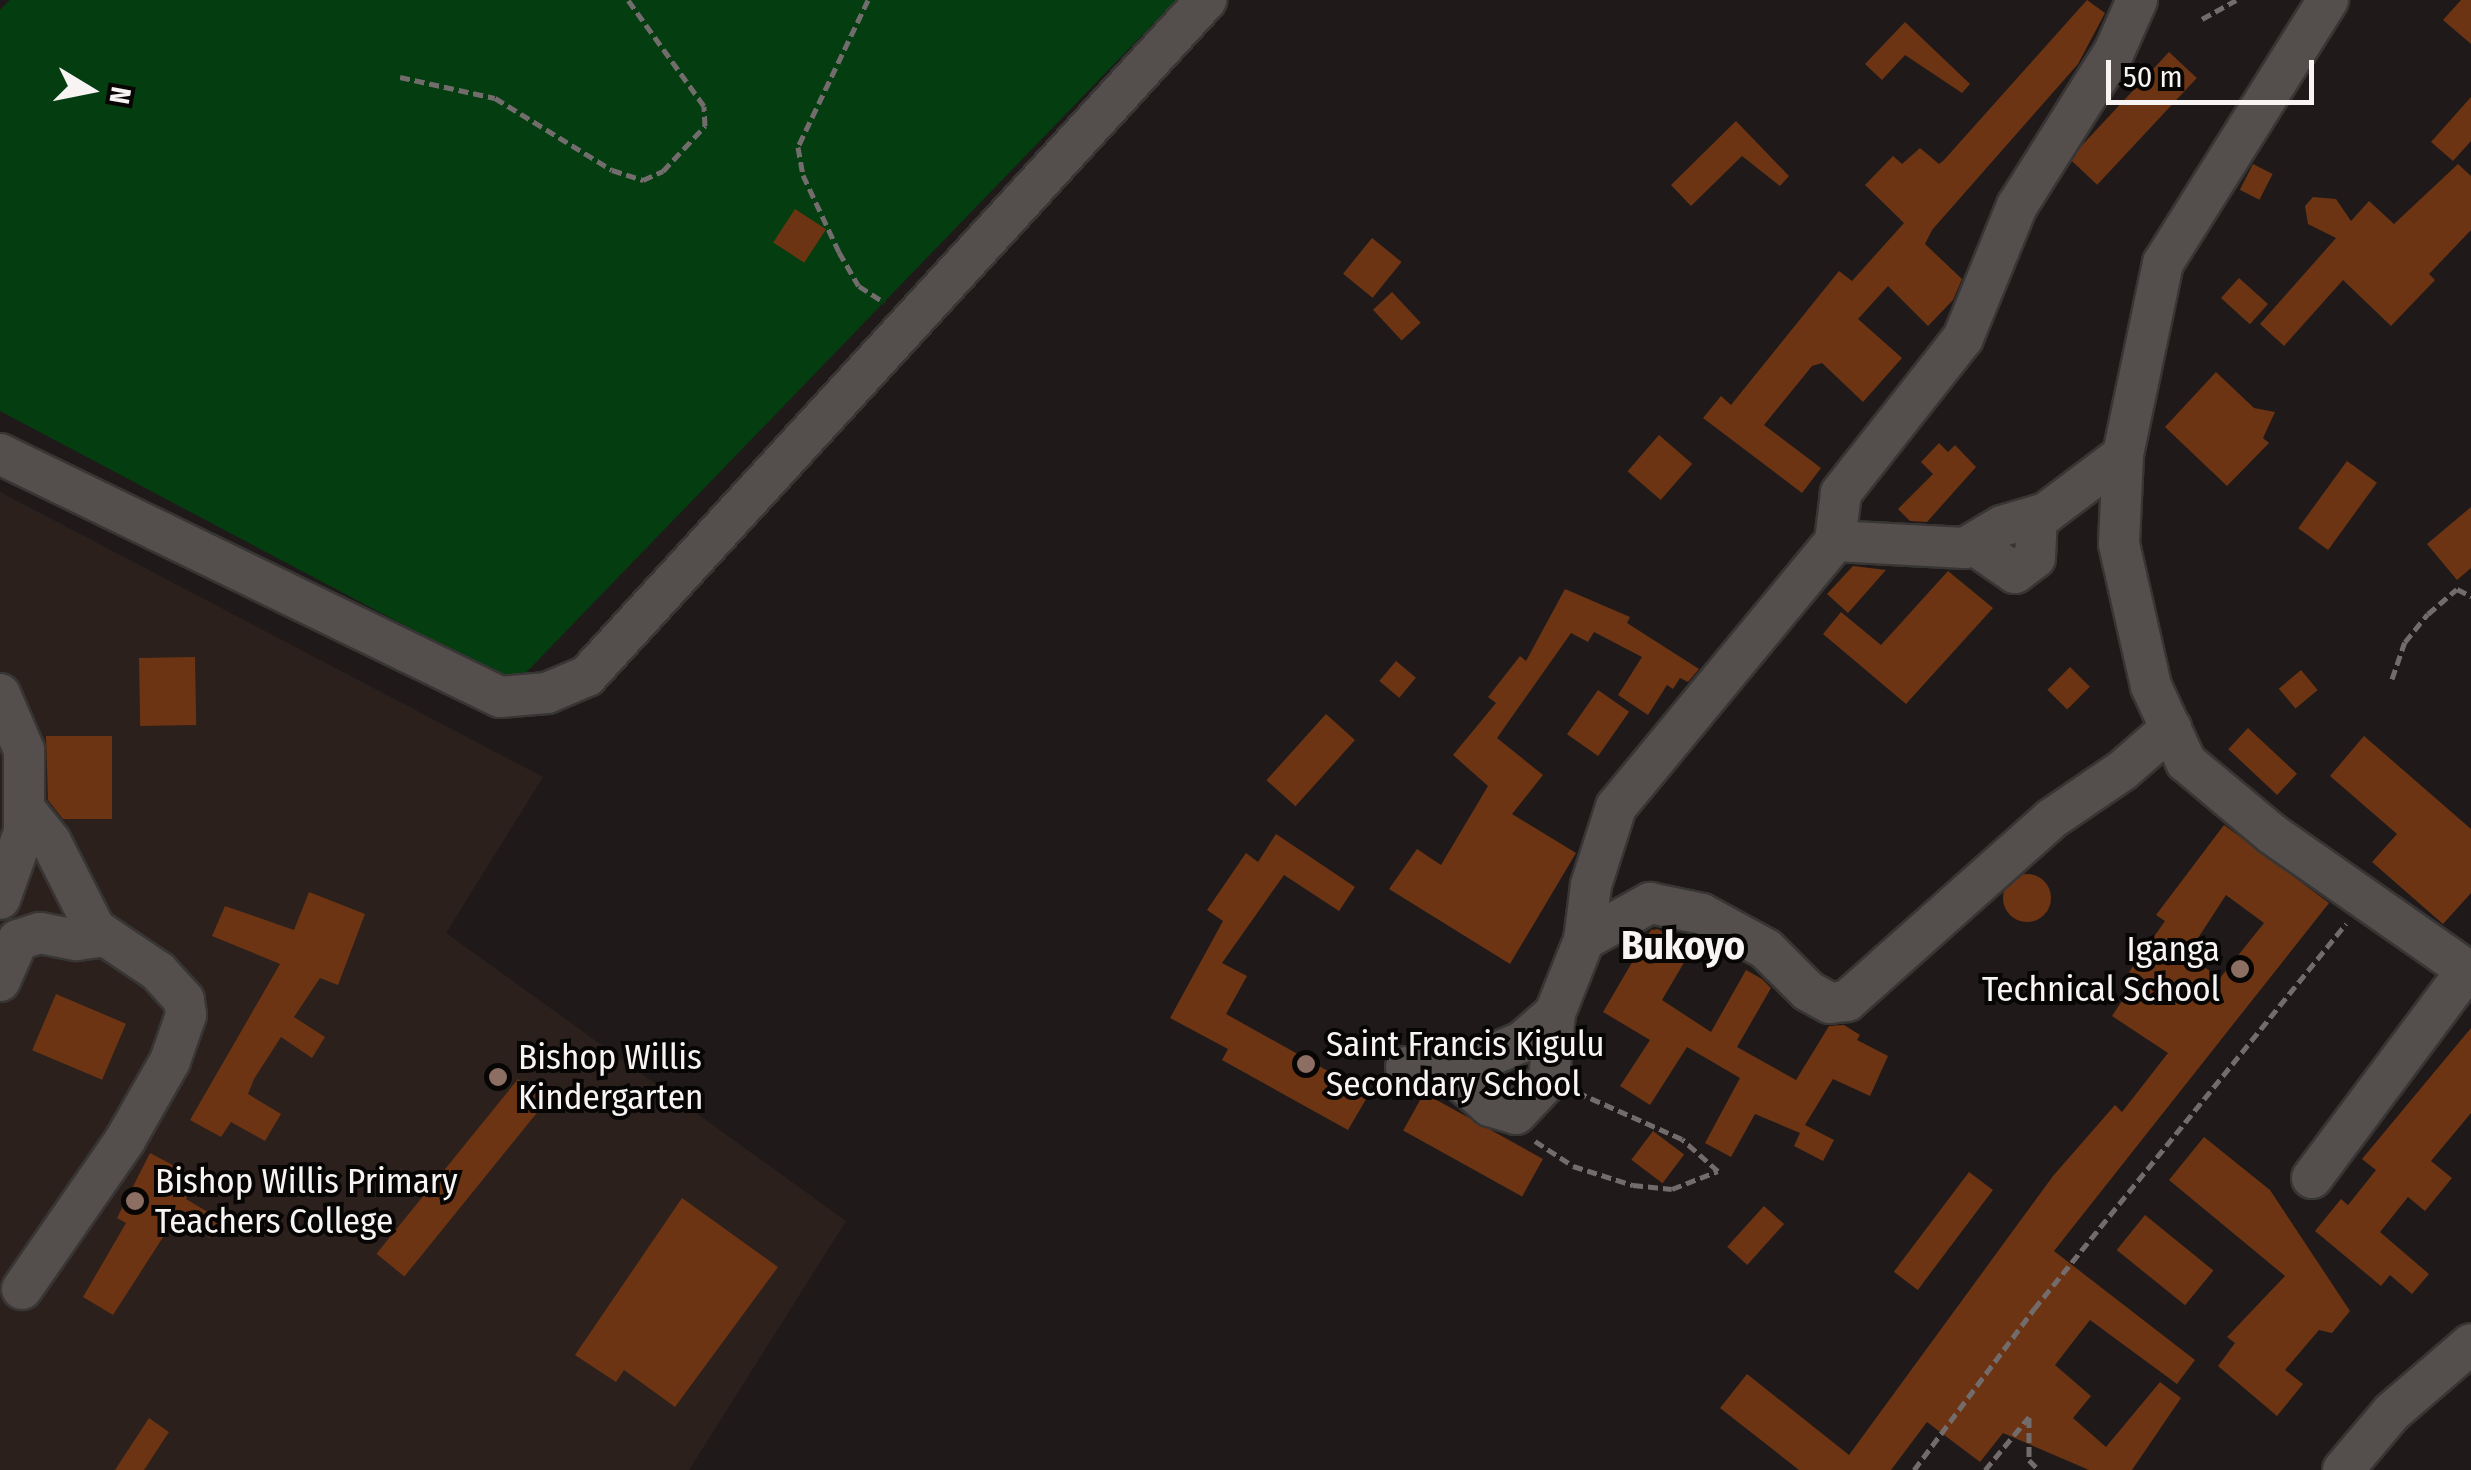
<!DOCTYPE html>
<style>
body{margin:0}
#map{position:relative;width:2471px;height:1470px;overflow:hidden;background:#1f1a19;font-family:"Fira Sans Condensed",sans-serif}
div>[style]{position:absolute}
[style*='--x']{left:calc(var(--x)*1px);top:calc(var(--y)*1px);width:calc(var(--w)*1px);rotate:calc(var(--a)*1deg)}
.built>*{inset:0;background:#2b201c}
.green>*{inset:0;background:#033d10}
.building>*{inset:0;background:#6c3412;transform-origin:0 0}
.round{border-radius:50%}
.path>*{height:5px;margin-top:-2.5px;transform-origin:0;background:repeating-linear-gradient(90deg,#726d6c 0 10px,transparent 0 15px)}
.roads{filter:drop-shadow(2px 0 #383535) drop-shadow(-2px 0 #383535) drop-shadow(0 2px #383535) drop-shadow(0 -2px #383535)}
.minor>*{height:40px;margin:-20px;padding:0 20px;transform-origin:20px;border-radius:20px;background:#544f4d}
.dots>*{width:28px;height:28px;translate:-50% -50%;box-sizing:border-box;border:5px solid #070605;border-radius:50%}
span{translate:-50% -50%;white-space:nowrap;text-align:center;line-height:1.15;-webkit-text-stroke:8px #070605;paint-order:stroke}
.poi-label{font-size:35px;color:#f7f4f3}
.right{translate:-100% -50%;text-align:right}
.left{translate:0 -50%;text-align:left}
.quarter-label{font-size:40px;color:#f7f4f3;font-weight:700}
.north{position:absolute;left:40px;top:40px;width:100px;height:100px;-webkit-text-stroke:8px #070605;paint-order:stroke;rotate:100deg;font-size:28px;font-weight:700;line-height:40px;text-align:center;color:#f7f4f3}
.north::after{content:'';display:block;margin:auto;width:35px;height:45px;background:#f7f4f3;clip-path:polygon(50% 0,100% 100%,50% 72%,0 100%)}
.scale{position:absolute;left:2106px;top:60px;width:208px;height:45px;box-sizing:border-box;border:5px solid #f7f4f3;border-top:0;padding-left:12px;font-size:30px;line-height:35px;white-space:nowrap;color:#f7f4f3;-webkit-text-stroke:8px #070605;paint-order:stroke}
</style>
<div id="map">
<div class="built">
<div style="clip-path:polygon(0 492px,543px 777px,446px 933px,846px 1221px,689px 1470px,0 1470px)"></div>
</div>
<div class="green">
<div style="clip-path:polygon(10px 0,1176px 0,515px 684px,0 411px,0 10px)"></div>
</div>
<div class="building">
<div style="clip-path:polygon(2087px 0,2105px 13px,2078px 64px,1932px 230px,1925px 244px,1962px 279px,1953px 300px,1928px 326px,1888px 286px,1858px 319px,1902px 358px,1863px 402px,1822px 363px,1812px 366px,1764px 425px,1821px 468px,1802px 493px,1703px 418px,1721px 396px,1731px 405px,1839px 271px,1852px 281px,1904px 223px,1865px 185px,1893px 156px,1902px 164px,1920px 148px,1939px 164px,1944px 160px)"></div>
<div style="clip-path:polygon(2461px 0,2471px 0,2471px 44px,2443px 20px)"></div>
<div style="clip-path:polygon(1905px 22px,1970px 84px,1962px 93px,1905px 55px,1882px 80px,1865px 64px)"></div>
<div style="left:2169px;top:52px;width:38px;height:146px;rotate:43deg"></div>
<div style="clip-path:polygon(2471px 97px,2471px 141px,2453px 161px,2431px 142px)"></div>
<div style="clip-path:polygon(1736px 121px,1789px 176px,1780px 186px,1742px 156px,1691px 206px,1671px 185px)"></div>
<div style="left:2253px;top:164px;width:22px;height:29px;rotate:27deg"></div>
<div style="clip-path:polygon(2458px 164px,2471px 176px,2471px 230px,2429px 274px,2435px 280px,2391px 326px,2343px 280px,2284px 346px,2260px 324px,2336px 238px,2308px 224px,2305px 206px,2313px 197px,2336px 199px,2351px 221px,2369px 201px,2394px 224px)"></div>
<div style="left:795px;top:209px;width:37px;height:40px;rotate:33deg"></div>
<div style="left:1372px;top:238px;width:38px;height:46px;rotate:39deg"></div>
<div style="left:2239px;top:278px;width:39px;height:27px;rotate:42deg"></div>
<div style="left:1392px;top:292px;width:42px;height:26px;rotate:47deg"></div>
<div style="clip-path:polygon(2216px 372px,2254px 408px,2275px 412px,2263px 438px,2269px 443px,2227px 486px,2165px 427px)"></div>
<div style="left:1659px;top:435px;width:44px;height:48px;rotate:41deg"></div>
<div style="clip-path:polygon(1939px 443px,1948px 452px,1955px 445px,1976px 467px,1927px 522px,1910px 521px,1898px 509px,1933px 474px,1921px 462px)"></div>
<div style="left:2347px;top:461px;width:37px;height:83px;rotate:36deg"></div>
<div style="clip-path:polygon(2471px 507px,2471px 568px,2457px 580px,2427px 544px)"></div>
<div style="clip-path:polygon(1853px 566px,1886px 570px,1848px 613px,1827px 594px)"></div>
<div style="clip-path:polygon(1948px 571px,1993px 608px,1906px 704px,1823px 634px,1841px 612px,1881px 645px)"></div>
<div style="clip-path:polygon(1565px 589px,1630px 617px,1627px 623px,1699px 669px,1688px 682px,1680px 678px,1673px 689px,1667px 685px,1648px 715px,1618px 695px,1642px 657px,1594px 632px,1588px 642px,1571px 633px,1497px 738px,1543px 775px,1512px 814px,1576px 853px,1510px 964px,1389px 889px,1417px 849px,1441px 865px,1488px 786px,1453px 755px,1496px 703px,1488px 697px,1520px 656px,1526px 661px)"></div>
<div style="left:195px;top:657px;width:68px;height:56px;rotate:89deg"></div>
<div style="left:1396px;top:661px;width:26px;height:26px;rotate:40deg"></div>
<div style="left:2070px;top:667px;width:28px;height:32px;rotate:45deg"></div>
<div style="left:2301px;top:670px;width:26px;height:29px;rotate:50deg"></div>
<div style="left:1598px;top:690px;width:38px;height:54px;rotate:35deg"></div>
<div style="left:1326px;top:714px;width:39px;height:89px;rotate:42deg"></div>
<div style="left:2248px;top:728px;width:67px;height:29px;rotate:43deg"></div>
<div style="clip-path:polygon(46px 736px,112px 736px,112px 819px,63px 819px,48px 800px)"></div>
<div style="clip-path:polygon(2364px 736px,2471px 829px,2471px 893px,2443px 924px,2372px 862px,2397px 834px,2330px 776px)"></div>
<div style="clip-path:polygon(evenodd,2224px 825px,2329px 903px,2054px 1251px,2195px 1360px,2177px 1384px,2090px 1320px,2055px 1365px,2091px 1396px,2073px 1418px,2106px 1447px,2160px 1382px,2181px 1398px,2132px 1470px,2089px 1470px,2003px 1433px,1980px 1462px,1927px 1422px,1891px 1470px,1799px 1470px,1720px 1408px,1747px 1374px,1849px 1455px,2053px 1176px,2115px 1105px,2122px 1112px,2168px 1053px,2112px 1016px,2137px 978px,2129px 972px,2165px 921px,2156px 915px,2224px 825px,2226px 895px,2264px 923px,2220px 978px,2187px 955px,2226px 895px)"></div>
<div style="clip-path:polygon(1276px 834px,1355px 887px,1339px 911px,1284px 875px,1222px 963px,1247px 976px,1226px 1014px,1369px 1094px,1348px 1130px,1222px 1060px,1228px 1049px,1170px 1018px,1223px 921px,1207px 910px,1246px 853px,1258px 862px)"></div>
<div class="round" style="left:2003px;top:874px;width:48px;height:48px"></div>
<div style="clip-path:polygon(309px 892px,365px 914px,338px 985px,320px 978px,294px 1017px,325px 1037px,312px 1058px,281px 1037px,254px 1079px,248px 1094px,281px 1114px,265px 1141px,231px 1122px,221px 1137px,190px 1120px,280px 964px,212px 936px,225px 906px,294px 930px)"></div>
<div style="clip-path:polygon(1658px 929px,1692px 949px,1662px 1000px,1711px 1032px,1746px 970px,1762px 979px,1771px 988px,1737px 1047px,1796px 1080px,1829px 1026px,1844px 1025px,1860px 1035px,1857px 1040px,1888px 1056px,1870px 1096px,1833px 1079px,1805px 1125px,1834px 1140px,1823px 1161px,1794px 1146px,1800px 1133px,1755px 1114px,1731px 1157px,1705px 1143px,1740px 1078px,1687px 1047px,1650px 1105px,1620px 1086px,1650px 1040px,1603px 1012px,1651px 930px)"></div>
<div style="left:56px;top:994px;width:76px;height:61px;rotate:23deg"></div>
<div style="clip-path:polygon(2471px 1028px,2471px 1113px,2431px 1161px,2452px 1178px,2425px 1211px,2408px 1197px,2380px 1232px,2429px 1274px,2412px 1294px,2390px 1275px,2381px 1286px,2315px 1231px,2341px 1199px,2348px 1205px,2376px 1170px,2362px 1159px)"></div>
<div style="left:518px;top:1079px;width:36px;height:225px;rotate:39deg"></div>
<div style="left:1424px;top:1093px;width:136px;height:43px;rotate:29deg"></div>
<div style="left:1653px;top:1131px;width:39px;height:36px;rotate:37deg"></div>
<div style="clip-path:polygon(2204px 1137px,2270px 1190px,2350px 1311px,2332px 1333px,2319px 1330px,2285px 1370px,2303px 1384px,2277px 1416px,2218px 1366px,2235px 1343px,2227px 1337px,2285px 1276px,2169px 1180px)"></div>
<div style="clip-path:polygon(150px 1153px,197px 1178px,186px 1199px,221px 1220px,210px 1238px,176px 1217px,113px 1315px,83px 1297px,126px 1223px,117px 1218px)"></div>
<div style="left:1969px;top:1172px;width:30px;height:125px;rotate:37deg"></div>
<div style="clip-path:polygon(682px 1198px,778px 1267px,675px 1407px,624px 1370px,616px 1382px,575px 1355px)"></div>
<div style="left:1764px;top:1206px;width:27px;height:55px;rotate:42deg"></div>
<div style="left:2145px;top:1215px;width:88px;height:45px;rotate:39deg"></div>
<div style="clip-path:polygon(149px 1418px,169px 1432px,144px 1470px,115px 1470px)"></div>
</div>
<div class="path">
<div style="--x:868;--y:0;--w:163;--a:115.5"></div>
<div style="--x:798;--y:147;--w:28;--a:80"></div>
<div style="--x:803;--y:175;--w:85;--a:64.9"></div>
<div style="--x:839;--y:252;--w:39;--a:60"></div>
<div style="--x:859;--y:286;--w:30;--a:33"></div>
<div style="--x:2202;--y:19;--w:39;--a:-29"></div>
<div style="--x:400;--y:77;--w:97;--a:12.5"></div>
<div style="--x:495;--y:98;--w:137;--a:31.6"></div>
<div style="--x:612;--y:170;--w:33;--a:18"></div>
<div style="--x:643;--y:180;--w:22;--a:-24"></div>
<div style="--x:663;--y:171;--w:62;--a:-47"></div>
<div style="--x:705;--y:126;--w:20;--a:-93"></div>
<div style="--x:704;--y:106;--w:130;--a:-125.6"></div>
<div style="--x:2392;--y:679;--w:39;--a:-71"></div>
<div style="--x:2405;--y:642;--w:36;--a:-51"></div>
<div style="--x:2428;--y:614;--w:38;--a:-41"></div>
<div style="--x:2457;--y:589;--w:16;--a:27"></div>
<div style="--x:1535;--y:1141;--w:45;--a:33.3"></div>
<div style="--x:1573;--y:1166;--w:63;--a:17.6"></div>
<div style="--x:1633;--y:1185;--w:39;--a:6"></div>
<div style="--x:1672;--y:1189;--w:49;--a:-21.4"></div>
<div style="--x:1718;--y:1171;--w:48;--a:-138.4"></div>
<div style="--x:1682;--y:1139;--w:113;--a:-155.9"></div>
<div style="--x:1914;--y:1470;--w:201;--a:-53.3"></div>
<div style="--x:2034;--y:1309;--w:496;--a:-51"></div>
<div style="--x:1985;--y:1470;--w:69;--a:-50.3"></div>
<div style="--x:2029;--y:1417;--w:43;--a:90"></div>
<div style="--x:2029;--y:1460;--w:14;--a:45"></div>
</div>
<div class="roads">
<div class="minor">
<div style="--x:2328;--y:0;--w:310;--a:122.1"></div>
<div style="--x:2163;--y:263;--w:196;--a:101.8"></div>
<div style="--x:2123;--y:455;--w:89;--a:92.6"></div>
<div style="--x:2119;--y:544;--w:146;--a:77.3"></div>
<div style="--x:2151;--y:686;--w:84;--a:65.3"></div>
<div style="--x:2186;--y:762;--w:112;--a:39.9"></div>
<div style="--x:2272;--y:834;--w:243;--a:34.9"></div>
<div style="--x:0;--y:454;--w:556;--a:25.92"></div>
<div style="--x:500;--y:697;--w:47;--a:-4.9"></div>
<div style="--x:547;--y:693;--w:43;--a:-23"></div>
<div style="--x:587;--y:676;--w:917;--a:-47.52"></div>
<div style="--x:1835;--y:541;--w:130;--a:3.1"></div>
<div style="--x:1965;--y:548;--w:43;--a:-30.7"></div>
<div style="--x:2002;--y:526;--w:46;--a:-16.5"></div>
<div style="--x:2046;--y:513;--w:96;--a:-37"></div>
<div style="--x:1973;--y:544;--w:51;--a:34.6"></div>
<div style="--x:2015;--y:573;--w:25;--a:-37"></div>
<div style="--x:2035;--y:558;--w:42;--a:-87.3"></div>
<div style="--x:0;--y:694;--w:61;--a:66.8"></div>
<div style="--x:24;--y:750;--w:82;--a:90"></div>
<div style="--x:24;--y:832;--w:71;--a:109.7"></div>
<div style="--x:1584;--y:940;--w:76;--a:-29.3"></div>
<div style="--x:1650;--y:903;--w:53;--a:11.9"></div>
<div style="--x:1702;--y:914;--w:73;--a:28.7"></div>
<div style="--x:1766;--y:949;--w:59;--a:45"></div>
<div style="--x:1808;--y:991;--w:25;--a:29"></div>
<div style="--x:1830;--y:1003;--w:17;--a:-7"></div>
<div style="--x:1847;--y:1001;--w:273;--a:-41.7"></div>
<div style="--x:2051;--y:819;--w:87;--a:-34.2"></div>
<div style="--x:2123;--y:770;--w:64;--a:-41.2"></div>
<div style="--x:0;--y:981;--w:45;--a:-66.3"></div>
<div style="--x:18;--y:940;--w:23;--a:-18"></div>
<div style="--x:40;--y:933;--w:38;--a:11"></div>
<div style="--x:77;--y:940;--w:28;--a:-8"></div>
<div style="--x:1406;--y:1067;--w:57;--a:0"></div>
<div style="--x:1463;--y:1067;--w:64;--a:-23"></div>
<div style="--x:1522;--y:1042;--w:44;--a:-41.3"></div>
<div style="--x:1555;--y:1013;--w:79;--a:-68.3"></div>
<div style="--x:1584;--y:940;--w:55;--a:-82.7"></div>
<div style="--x:1591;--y:885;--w:82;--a:-72.2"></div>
<div style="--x:1616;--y:807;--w:345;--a:-50.5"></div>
<div style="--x:1835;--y:541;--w:48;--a:-82.9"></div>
<div style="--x:1841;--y:493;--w:197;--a:-51.8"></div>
<div style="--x:1963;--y:338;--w:143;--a:-67.8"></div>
<div style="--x:2017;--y:206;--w:182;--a:-57.8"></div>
<div style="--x:2114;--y:52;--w:57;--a:-66.1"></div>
<div style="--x:1445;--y:1067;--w:60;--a:40.9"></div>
<div style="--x:1490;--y:1106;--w:27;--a:17"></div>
<div style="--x:1516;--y:1114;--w:48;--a:-46.7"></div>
<div style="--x:1549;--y:1079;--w:66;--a:-84.8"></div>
<div style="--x:2312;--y:1178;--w:259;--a:-53.3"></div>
<div style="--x:22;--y:1289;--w:181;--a:-55.3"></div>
<div style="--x:125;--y:1140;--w:91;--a:-60.3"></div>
<div style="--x:170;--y:1061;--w:49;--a:-70.8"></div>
<div style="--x:186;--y:1015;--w:15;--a:-98"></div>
<div style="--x:184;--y:1000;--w:38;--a:-132"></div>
<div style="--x:159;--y:972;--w:77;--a:-146.1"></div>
<div style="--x:95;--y:929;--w:97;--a:-116.8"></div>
<div style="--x:51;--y:842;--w:43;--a:-128.5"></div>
<div style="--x:2343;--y:1470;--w:76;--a:-49.8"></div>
<div style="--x:2392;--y:1412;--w:104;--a:-40.7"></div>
</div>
</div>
<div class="dots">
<div style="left:2240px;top:969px;background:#8d6e63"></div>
<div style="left:1306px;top:1064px;background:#8d6e63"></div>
<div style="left:498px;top:1077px;background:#8d6e63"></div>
<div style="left:135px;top:1201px;background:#8d6e63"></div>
</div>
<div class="poi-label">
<span class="right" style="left:2220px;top:969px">Iganga<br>Technical School</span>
<span class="left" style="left:1326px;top:1064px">Saint Francis Kigulu<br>Secondary School</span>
<span class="left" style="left:518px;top:1077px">Bishop Willis<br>Kindergarten</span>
<span class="left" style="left:155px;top:1201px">Bishop Willis Primary<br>Teachers College</span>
</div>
<div class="quarter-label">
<span style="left:1683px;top:946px">Bukoyo</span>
</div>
<div class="north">N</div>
<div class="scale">50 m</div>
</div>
